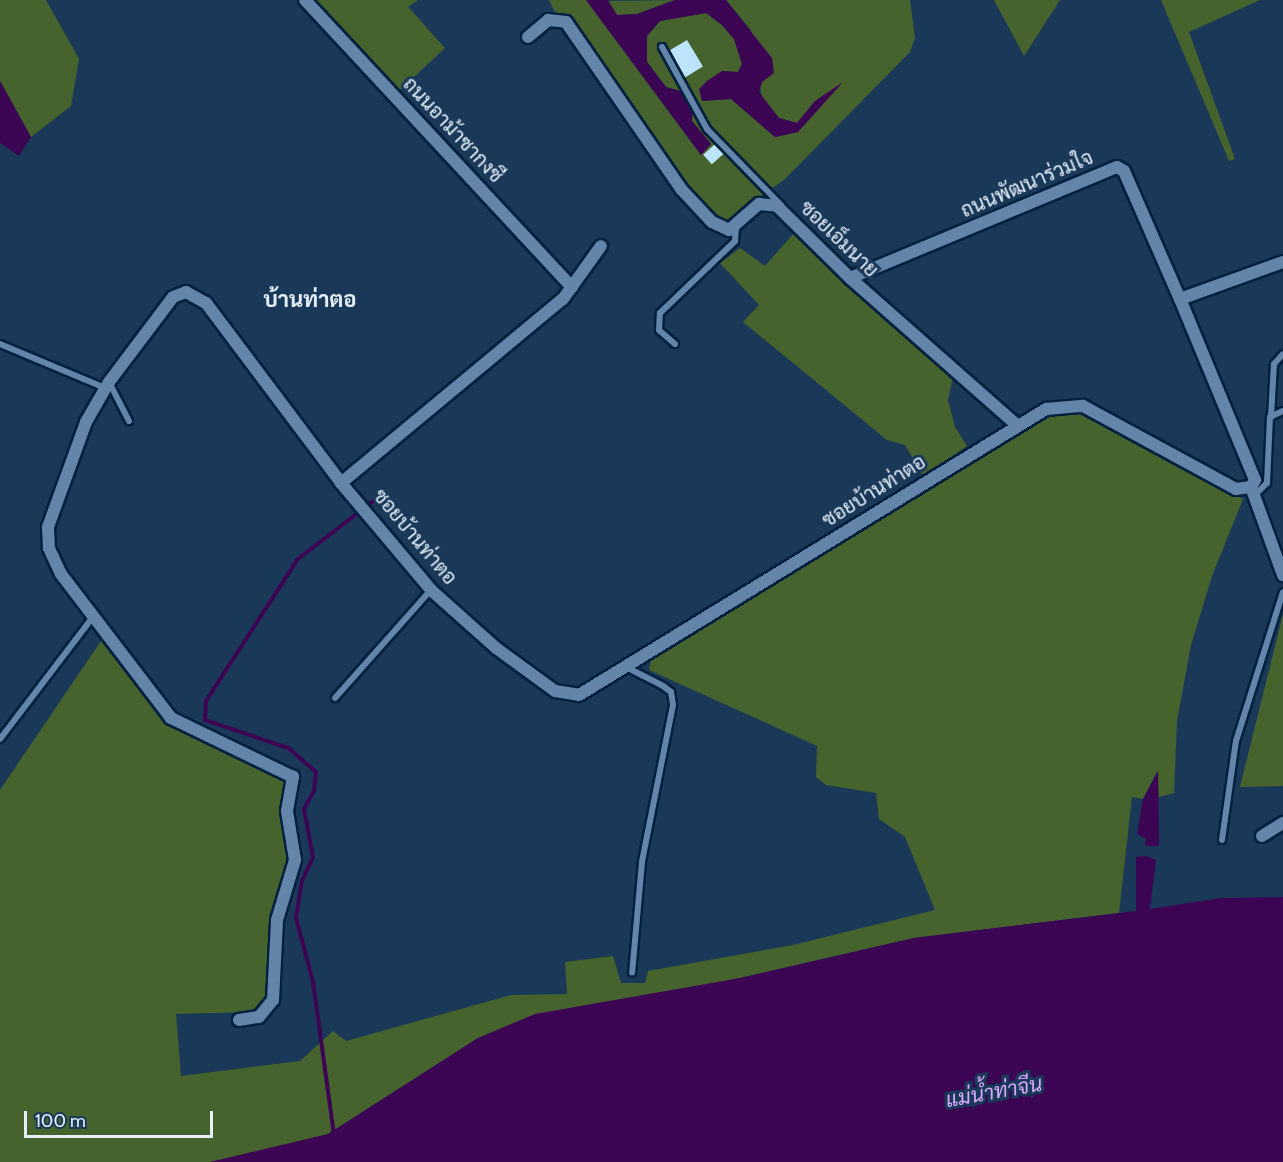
<!DOCTYPE html>
<meta charset="utf-8">
<style>
body{margin:0}
#map{position:relative;width:1283px;height:1162px;overflow:hidden;background:#1a3959;font-family:Cabin,Sarabun,sans-serif}
div>[style]{position:absolute}
[style*='--x']{left:calc(var(--x)*1px);top:calc(var(--y)*1px);width:calc(var(--w)*1px);rotate:calc(var(--a)*1deg)}
.green>*{inset:0;background:#47632d}
.water>*{inset:0;background:#3c0554}
.stream>*{height:4px;margin:-2px;padding:0 2px;transform-origin:2px;border-radius:2px;background:#3c0554}
.building>*{inset:0;background:#bce5fb;transform-origin:0 0}
.roads{filter:drop-shadow(2px 0 #011f3e) drop-shadow(-2px 0 #011f3e) drop-shadow(0 2px #011f3e) drop-shadow(0 -2px #011f3e)}
.service>*{height:6px;margin:-3px;padding:0 3px;transform-origin:3px;border-radius:3px;background:#6385aa}
.minor>*{height:12px;margin:-6px;padding:0 6px;transform-origin:6px;border-radius:6px;background:#6385aa}
span{translate:-50% -50%;white-space:nowrap;text-align:center;line-height:1.15;-webkit-text-stroke:6px #1a3959;paint-order:stroke}
.street-label{font-size:20px;color:#e4effb}
.water-label{font-size:21px;color:#d9a6fb;font-style:italic}
.quarter-label{font-size:22px;color:#e4effb;font-weight:700}
.scale{position:absolute;left:24px;top:1111px;width:189px;height:27px;box-sizing:border-box;border:3px solid #e4effb;border-top:0;padding-left:8px;font-size:18px;line-height:21px;white-space:nowrap;color:#e4effb;-webkit-text-stroke:4px #1a3959;paint-order:stroke}
</style>
<div id="map">
<div class="green">
<div style="clip-path:polygon(0 0,46px 0,79px 59px,71px 106px,31px 137px,0 81px)"></div>
<div style="clip-path:polygon(314px 0,418px 0,408px 7px,445px 48px,399px 91px)"></div>
<div style="clip-path:polygon(549px 0,586px 0,701px 155px,710px 143px,692px 121px,680px 91px,666px 87px,647px 62px,647px 36px,660px 21px,706px 13px,722px 25px,734px 39px,742px 64px,738px 72px,722px 71px,702px 101px,731px 99px,775px 137px,798px 132px,815px 101px,797px 123px,779px 118px,763px 104px,751px 30px,726px 0,910px 0,915px 38px,910px 52px,785px 179px,750px 204px,731px 236px,665px 177px,614px 97px,566px 35px)"></div>
<div style="clip-path:polygon(675px 0,637px 14px,617px 15px,607px 1px)"></div>
<div style="clip-path:polygon(994px 0,1060px 0,1024px 56px)"></div>
<div style="clip-path:polygon(1161px 0,1260px 0,1189px 32px,1235px 159px,1229px 161px)"></div>
<div style="clip-path:polygon(794px 233px,953px 377px,948px 400px,955px 427px,967px 446px,923px 476px,905px 445px,887px 440px,743px 322px,759px 305px,720px 263px,740px 248px,765px 266px)"></div>
<div style="clip-path:polygon(1075px 409px,1243px 499px,1212px 576px,1191px 645px,1177px 721px,1174px 793px,1159px 797px,1157px 772px,1143px 799px,1132px 797px,1119px 913px,914px 938px,478px 1038px,328px 1134px,253px 1155px,210px 1162px,0 1162px,0 790px,101px 641px,174px 727px,288px 780px,284px 795px,288px 861px,271px 914px,267px 1006px,255px 1012px,176px 1014px,181px 1076px,300px 1061px,333px 1031px,346px 1041px,511px 995px,567px 994px,565px 962px,613px 956px,621px 983px,645px 983px,648px 971px,793px 945px,935px 910px,905px 837px,879px 819px,876px 793px,826px 785px,816px 777px,817px 746px,649px 670px,651px 660px,1054px 410px)"></div>
<div style="clip-path:polygon(1283px 614px,1283px 786px,1240px 787px)"></div>
</div>
<div class="water">
<div style="clip-path:polygon(586px 0,608px 0,617px 15px,637px 14px,675px 0,726px 0,772px 58px,774px 73px,762px 82px,759px 92px,779px 118px,797px 123px,815px 101px,843px 82px,798px 132px,775px 137px,731px 99px,702px 101px,699px 89px,707px 81px,722px 71px,738px 72px,742px 64px,734px 39px,722px 25px,706px 13px,660px 21px,647px 36px,647px 62px,666px 87px,680px 91px,693px 108px,692px 121px,711px 144px,701px 155px)"></div>
<div style="clip-path:polygon(0 81px,31px 137px,19px 156px,0 143px)"></div>
<div style="clip-path:polygon(1158px 771px,1159px 846px,1145px 846px,1146px 839px,1137px 834px,1143px 799px)"></div>
<div style="clip-path:polygon(1146px 856px,1156px 860px,1150px 909px,1221px 898px,1283px 897px,1283px 1162px,210px 1162px,328px 1134px,478px 1038px,535px 1014px,740px 978px,914px 938px,1136px 911px,1136px 857px)"></div>
</div>
<div class="stream">
<div style="--x:334;--y:1135;--w:154;--a:-97.8"></div>
<div style="--x:313;--y:982;--w:66;--a:-104.9"></div>
<div style="--x:296;--y:918;--w:37;--a:-81"></div>
<div style="--x:302;--y:881;--w:26;--a:-65"></div>
<div style="--x:313;--y:857;--w:49;--a:-100.6"></div>
<div style="--x:304;--y:809;--w:21;--a:-61"></div>
<div style="--x:314;--y:791;--w:19;--a:-84"></div>
<div style="--x:316;--y:772;--w:37;--a:-139"></div>
<div style="--x:288;--y:748;--w:88;--a:-161.4"></div>
<div style="--x:205;--y:720;--w:19;--a:-87"></div>
<div style="--x:206;--y:701;--w:169;--a:-57.1"></div>
<div style="--x:298;--y:559;--w:98;--a:-37.6"></div>
</div>
<div class="building">
<div style="left:687px;top:40px;width:31px;height:21px;rotate:59deg"></div>
<div style="left:715px;top:144px;width:13px;height:16px;rotate:48deg"></div>
</div>
<div class="roads">
<div class="service">
<div style="--x:662;--y:47;--w:94;--a:61.2"></div>
<div style="--x:707;--y:129;--w:106;--a:45.8"></div>
<div style="--x:0;--y:344;--w:114;--a:22.7"></div>
<div style="--x:675;--y:344;--w:21;--a:-139"></div>
<div style="--x:659;--y:330;--w:17;--a:-87"></div>
<div style="--x:660;--y:313;--w:104;--a:-43.8"></div>
<div style="--x:735;--y:241;--w:13;--a:-86"></div>
<div style="--x:109;--y:382;--w:44;--a:62.9"></div>
<div style="--x:1271;--y:417;--w:53;--a:-86.8"></div>
<div style="--x:1274;--y:364;--w:13;--a:-48"></div>
<div style="--x:1255;--y:495;--w:17;--a:-45"></div>
<div style="--x:1267;--y:483;--w:66;--a:-87.4"></div>
<div style="--x:1270;--y:417;--w:14;--a:-25"></div>
<div style="--x:628;--y:668;--w:39;--a:27"></div>
<div style="--x:663;--y:686;--w:10;--a:37"></div>
<div style="--x:671;--y:692;--w:13;--a:81"></div>
<div style="--x:673;--y:705;--w:160;--a:101.2"></div>
<div style="--x:642;--y:862;--w:111;--a:95.1"></div>
<div style="--x:335;--y:698;--w:144;--a:-48.4"></div>
<div style="--x:0;--y:739;--w:153;--a:-52.7"></div>
<div style="--x:1222;--y:840;--w:100;--a:-82"></div>
<div style="--x:1236;--y:741;--w:156;--a:-72.5"></div>
</div>
<div class="minor">
<div style="--x:305;--y:0;--w:392;--a:47.1"></div>
<div style="--x:528;--y:37;--w:26;--a:-40"></div>
<div style="--x:548;--y:20;--w:18;--a:6"></div>
<div style="--x:566;--y:22;--w:203;--a:55.4"></div>
<div style="--x:681;--y:189;--w:45;--a:46.8"></div>
<div style="--x:712;--y:222;--w:19;--a:25"></div>
<div style="--x:729;--y:230;--w:40;--a:-41"></div>
<div style="--x:759;--y:204;--w:18;--a:6"></div>
<div style="--x:777;--y:206;--w:103;--a:44.6"></div>
<div style="--x:850;--y:278;--w:222;--a:41.4"></div>
<div style="--x:850;--y:278;--w:289;--a:-22.6"></div>
<div style="--x:1117;--y:167;--w:8;--a:30"></div>
<div style="--x:1124;--y:171;--w:140;--a:66.4"></div>
<div style="--x:341;--y:483;--w:288;--a:-39.7"></div>
<div style="--x:563;--y:299;--w:65;--a:-54.4"></div>
<div style="--x:1251;--y:487;--w:94;--a:70"></div>
<div style="--x:1262;--y:836;--w:25;--a:-32"></div>
<div style="--x:239;--y:1020;--w:20;--a:-9"></div>
<div style="--x:259;--y:1017;--w:22;--a:-51"></div>
<div style="--x:273;--y:1000;--w:80;--a:-87.1"></div>
<div style="--x:277;--y:920;--w:63;--a:-73.3"></div>
<div style="--x:295;--y:860;--w:50;--a:-99.3"></div>
<div style="--x:287;--y:811;--w:35;--a:-80"></div>
<div style="--x:293;--y:777;--w:136;--a:-154.2"></div>
<div style="--x:171;--y:718;--w:181;--a:-127.4"></div>
<div style="--x:61;--y:574;--w:29;--a:-115"></div>
<div style="--x:49;--y:548;--w:21;--a:-93"></div>
<div style="--x:48;--y:527;--w:112;--a:-70.1"></div>
<div style="--x:86;--y:422;--w:46;--a:-60.1"></div>
<div style="--x:109;--y:382;--w:106;--a:-53"></div>
<div style="--x:173;--y:297;--w:14;--a:-21"></div>
<div style="--x:186;--y:292;--w:23;--a:29"></div>
<div style="--x:206;--y:303;--w:225;--a:53.1"></div>
<div style="--x:341;--y:483;--w:140;--a:49.9"></div>
<div style="--x:431;--y:590;--w:87;--a:41.7"></div>
<div style="--x:496;--y:648;--w:73;--a:36.1"></div>
<div style="--x:555;--y:691;--w:24;--a:9"></div>
<div style="--x:579;--y:695;--w:548;--a:-31.48"></div>
<div style="--x:1046;--y:409;--w:37;--a:-5"></div>
<div style="--x:1083;--y:406;--w:174;--a:28.5"></div>
<div style="--x:1236;--y:489;--w:15;--a:-8"></div>
<div style="--x:1251;--y:487;--w:8;--a:-60"></div>
<div style="--x:1255;--y:480;--w:196;--a:-112.5"></div>
<div style="--x:1180;--y:299;--w:109;--a:-19.8"></div>
</div>
</div>
<div class="street-label">
<span style="left:453px;top:130px;rotate:47deg">ถนนอาม้าซากงซี</span>
<span style="left:1027px;top:184px;rotate:-23deg">ถนนพัฒนาร่วมใจ</span>
<span style="left:839px;top:239px;rotate:44deg">ซอยเอ็มนาย</span>
<span style="left:874px;top:491px;rotate:-32deg">ซอยบ้านท่าตอ</span>
<span style="left:415px;top:537px;rotate:50deg">ซอยบ้านท่าตอ</span>
</div>
<div class="water-label">
<span style="left:994px;top:1092px;rotate:-10deg">แม่น้ำท่าจีน</span>
</div>
<div class="quarter-label">
<span style="left:310px;top:300px">บ้านท่าตอ</span>
</div>
<div class="scale">100 m</div>
</div>
